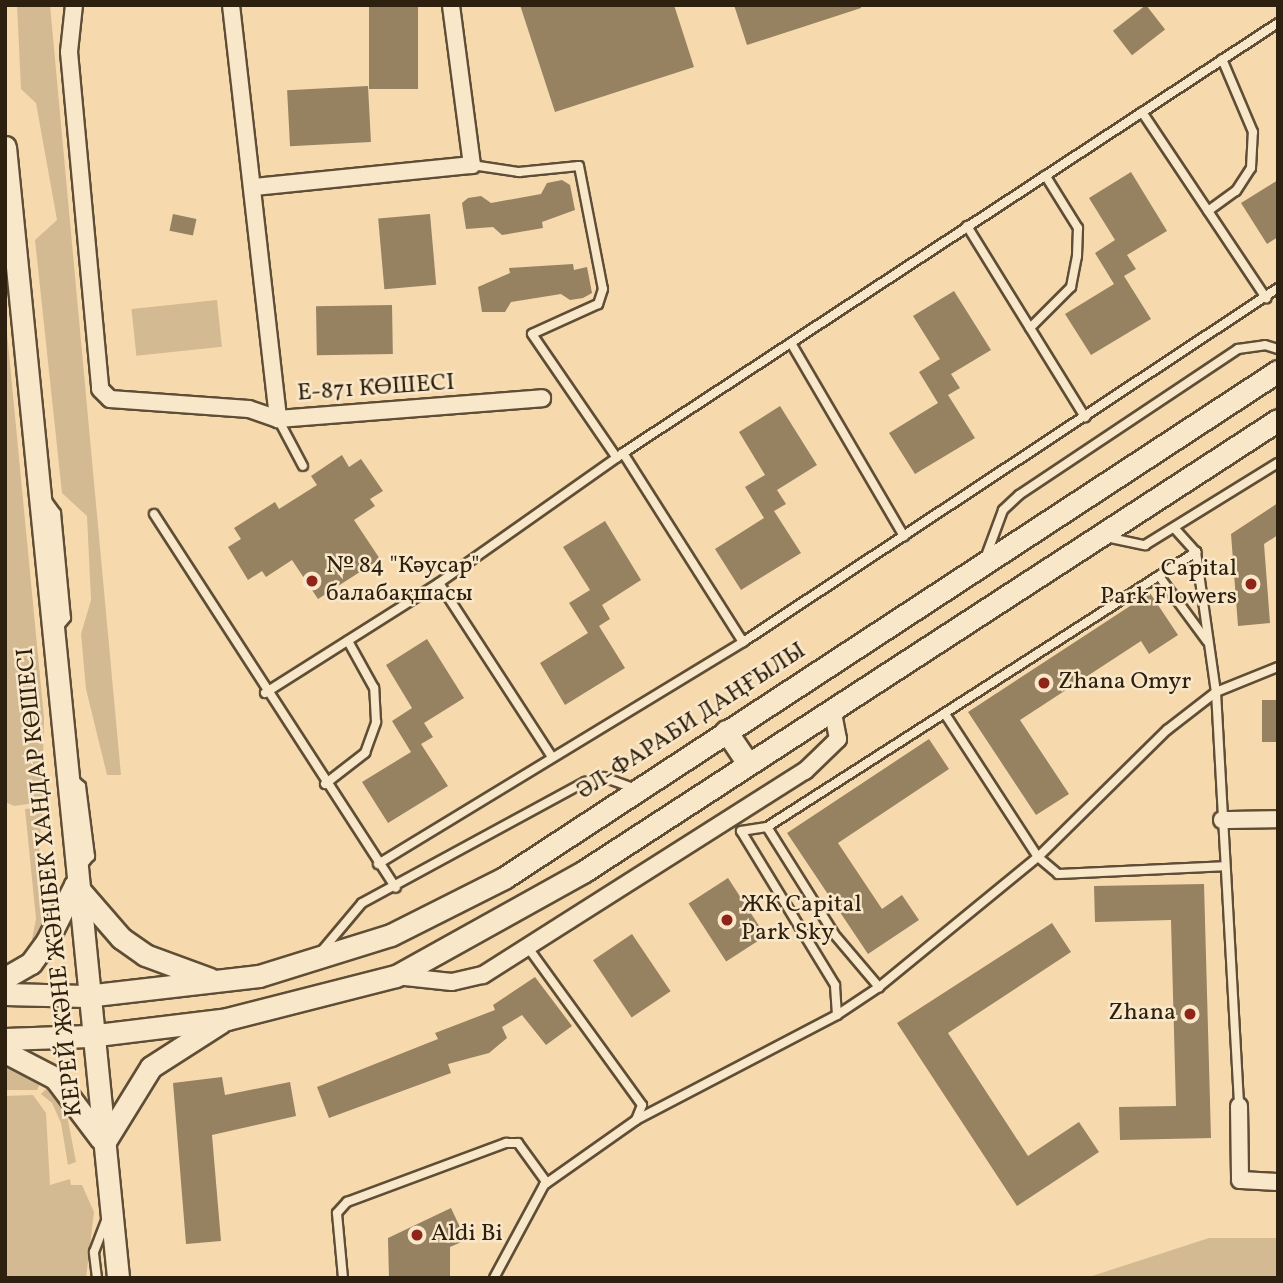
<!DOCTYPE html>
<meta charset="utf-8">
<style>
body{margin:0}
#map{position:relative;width:1283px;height:1283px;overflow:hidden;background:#f6daad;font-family:Vollkorn,serif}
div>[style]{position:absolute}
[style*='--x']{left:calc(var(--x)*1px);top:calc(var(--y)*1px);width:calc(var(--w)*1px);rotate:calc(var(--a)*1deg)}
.green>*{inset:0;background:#d4ba92;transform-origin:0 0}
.building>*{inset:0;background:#968161;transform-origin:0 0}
.roads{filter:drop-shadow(2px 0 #5f4e36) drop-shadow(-2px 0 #5f4e36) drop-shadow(0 2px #5f4e36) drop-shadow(0 -2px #5f4e36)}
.service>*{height:8px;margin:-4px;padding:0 4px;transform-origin:4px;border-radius:4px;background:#f9e7ca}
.minor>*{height:16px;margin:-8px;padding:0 8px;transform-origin:8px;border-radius:8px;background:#f9e7ca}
.secondary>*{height:21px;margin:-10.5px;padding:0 10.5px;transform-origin:10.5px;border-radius:10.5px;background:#f9e7ca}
.dots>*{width:19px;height:19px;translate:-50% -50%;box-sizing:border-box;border:4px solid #f9e7ca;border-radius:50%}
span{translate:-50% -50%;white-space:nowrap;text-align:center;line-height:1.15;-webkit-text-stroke:5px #f9e7ca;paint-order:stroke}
.street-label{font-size:24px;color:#2d200f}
.poi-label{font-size:24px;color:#2d200f}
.left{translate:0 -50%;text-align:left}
.right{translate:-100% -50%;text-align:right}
.frame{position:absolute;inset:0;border:7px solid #2d200f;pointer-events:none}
</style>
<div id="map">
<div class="green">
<div style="clip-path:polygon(17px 5px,50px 5px,121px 775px,107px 775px,86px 689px,81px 634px,91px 600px,87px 516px,62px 493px,35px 240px,57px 220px,36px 103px,21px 89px)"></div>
<div style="left:217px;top:300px;width:47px;height:86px;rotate:84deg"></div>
<div style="clip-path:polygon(5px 312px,44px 718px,42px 802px,14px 806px,5px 802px)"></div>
<div style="clip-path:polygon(43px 807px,39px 847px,47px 916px,40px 942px,32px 939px,36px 919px,25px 809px)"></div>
<div style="clip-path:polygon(5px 1064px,43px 1078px,37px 1090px,5px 1090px)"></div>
<div style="clip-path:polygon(51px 1084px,66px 1110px,76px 1162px,68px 1165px,61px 1123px,52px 1103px,41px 1094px)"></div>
<div style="clip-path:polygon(33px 1095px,46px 1113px,50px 1185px,70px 1179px,71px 1185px,82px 1185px,94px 1212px,86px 1278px,5px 1278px,5px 1096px)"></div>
<div style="clip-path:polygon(1209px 1238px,1278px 1238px,1278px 1278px,1086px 1278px)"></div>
</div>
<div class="building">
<div style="left:369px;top:5px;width:49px;height:84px"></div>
<div style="clip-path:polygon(520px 5px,674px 5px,694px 67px,555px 112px)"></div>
<div style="clip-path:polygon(734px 5px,861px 5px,861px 8px,747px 45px)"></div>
<div style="left:1146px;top:5px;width:31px;height:42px;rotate:52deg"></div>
<div style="left:368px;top:86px;width:56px;height:81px;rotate:87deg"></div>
<div style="clip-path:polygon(1131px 172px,1167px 231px,1127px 255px,1136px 269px,1124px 276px,1151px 319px,1091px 355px,1065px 314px,1114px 284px,1095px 253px,1115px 240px,1089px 198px)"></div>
<div style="clip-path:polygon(562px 180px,570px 185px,575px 210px,542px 222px,543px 228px,502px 235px,493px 227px,466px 229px,462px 203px,468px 198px,481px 196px,491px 203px,541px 194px,547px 183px)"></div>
<div style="clip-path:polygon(1278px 180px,1278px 237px,1267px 244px,1241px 203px)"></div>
<div style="left:173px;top:214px;width:24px;height:17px;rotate:12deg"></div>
<div style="left:430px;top:214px;width:71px;height:52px;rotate:85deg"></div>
<div style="clip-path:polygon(573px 264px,574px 270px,587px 267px,592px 293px,583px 298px,570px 300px,561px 294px,511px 302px,505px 312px,482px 312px,478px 287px,510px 273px,509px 268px)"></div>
<div style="clip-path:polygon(954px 291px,991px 350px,951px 374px,960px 388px,948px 395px,975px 438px,915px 474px,889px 433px,938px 403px,919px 372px,940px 359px,913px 316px)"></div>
<div style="left:392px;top:305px;width:49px;height:76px;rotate:89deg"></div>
<div style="clip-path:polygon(780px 406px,817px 465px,777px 490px,786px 504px,774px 511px,801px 553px,741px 590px,715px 549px,764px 518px,745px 487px,765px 475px,739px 432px)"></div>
<div style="clip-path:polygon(342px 455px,349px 467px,361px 459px,383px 491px,370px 499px,375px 506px,354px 520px,380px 559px,318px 599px,292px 560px,266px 577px,262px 571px,248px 580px,228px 547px,241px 539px,234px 528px,275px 502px,279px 509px,317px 485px,311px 476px)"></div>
<div style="clip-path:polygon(1278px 503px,1278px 535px,1264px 544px,1270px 623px,1238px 626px,1231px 534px)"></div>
<div style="clip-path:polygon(605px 521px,641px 580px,602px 605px,610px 619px,599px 626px,625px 668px,565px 705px,540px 663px,588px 633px,569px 603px,590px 590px,563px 547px)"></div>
<div style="clip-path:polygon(1150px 593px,1178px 635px,1149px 654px,1141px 641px,1020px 720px,1069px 794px,1036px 815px,968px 712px)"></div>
<div style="clip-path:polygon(427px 639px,464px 698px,424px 723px,433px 737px,421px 744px,448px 786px,388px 823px,362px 782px,411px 752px,392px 721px,412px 708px,386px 665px)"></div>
<div style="left:1262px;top:700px;width:16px;height:42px"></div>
<div style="clip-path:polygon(929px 739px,949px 769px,838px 843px,882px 909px,902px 895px,919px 920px,868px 954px,787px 833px)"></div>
<div style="left:728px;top:878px;width:69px;height:47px;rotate:57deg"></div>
<div style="clip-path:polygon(1204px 884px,1211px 1138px,1120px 1140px,1119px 1107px,1176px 1106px,1171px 920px,1095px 922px,1094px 886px)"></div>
<div style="clip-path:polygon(1052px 923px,1071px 952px,948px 1033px,1028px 1156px,1079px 1122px,1099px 1152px,1017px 1206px,897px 1023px)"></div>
<div style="left:632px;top:934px;width:69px;height:47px;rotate:56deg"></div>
<div style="clip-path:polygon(535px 977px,572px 1026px,546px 1045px,522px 1015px,502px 1027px,507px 1038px,489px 1053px,448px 1064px,451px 1073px,329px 1118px,317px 1087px,438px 1039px,435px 1033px,495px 1010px,493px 1005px)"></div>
<div style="clip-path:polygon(222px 1077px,225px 1095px,290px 1082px,296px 1116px,212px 1135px,221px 1241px,186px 1244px,173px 1083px)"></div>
<div style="clip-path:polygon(451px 1208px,466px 1240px,450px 1247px,450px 1278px,389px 1278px,388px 1238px)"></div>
</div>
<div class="roads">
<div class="service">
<div style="--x:1142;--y:112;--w:224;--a:56.3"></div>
<div style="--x:472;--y:165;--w:48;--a:8.5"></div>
<div style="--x:519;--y:172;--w:60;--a:-5.7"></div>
<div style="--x:579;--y:166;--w:125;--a:79"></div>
<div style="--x:603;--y:289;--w:16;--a:108"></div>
<div style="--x:598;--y:304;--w:72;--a:155.6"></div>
<div style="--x:532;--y:334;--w:150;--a:55.6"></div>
<div style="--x:1208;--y:211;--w:34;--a:-36"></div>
<div style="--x:1236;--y:191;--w:27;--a:-57"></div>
<div style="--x:1251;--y:168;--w:36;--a:-87"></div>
<div style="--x:1253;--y:132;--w:79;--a:-113"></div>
<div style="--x:967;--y:226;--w:225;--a:58.3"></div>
<div style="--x:1030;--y:328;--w:58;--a:-45"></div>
<div style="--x:1071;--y:287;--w:32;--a:-79"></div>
<div style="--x:1077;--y:256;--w:28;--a:-88"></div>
<div style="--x:1078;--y:228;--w:62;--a:-121.9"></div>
<div style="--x:791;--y:343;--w:224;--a:59.7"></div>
<div style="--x:278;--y:419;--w:53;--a:62"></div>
<div style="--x:623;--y:453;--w:224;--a:57.6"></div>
<div style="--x:46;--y:499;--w:17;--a:54"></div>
<div style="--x:56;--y:513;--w:105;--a:84.6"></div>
<div style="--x:66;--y:618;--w:16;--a:130"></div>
<div style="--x:154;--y:514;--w:445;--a:57.1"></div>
<div style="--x:1176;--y:530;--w:30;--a:48"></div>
<div style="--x:1196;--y:552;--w:141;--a:81.9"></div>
<div style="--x:1216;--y:692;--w:415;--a:86.8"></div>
<div style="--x:1106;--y:537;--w:40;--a:12"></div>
<div style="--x:1145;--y:545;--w:156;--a:-31.7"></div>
<div style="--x:986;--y:556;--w:49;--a:-69.7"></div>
<div style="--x:1003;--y:510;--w:22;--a:-43"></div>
<div style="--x:1019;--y:495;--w:263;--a:-33.7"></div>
<div style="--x:1238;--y:349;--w:27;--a:-8"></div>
<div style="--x:1265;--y:345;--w:14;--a:17"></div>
<div style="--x:1159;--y:576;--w:81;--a:53.6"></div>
<div style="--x:439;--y:583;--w:207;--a:57"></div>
<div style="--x:265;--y:693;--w:206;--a:-32.3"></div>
<div style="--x:439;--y:583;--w:225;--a:-35.2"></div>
<div style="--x:623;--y:453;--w:784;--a:-33.28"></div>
<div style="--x:945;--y:714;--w:171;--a:57"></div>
<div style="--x:1038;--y:857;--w:26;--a:40"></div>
<div style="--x:1058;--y:874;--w:167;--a:-2.7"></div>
<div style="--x:72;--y:778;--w:12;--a:42"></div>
<div style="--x:81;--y:786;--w:71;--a:82.7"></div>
<div style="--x:90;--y:856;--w:13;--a:129"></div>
<div style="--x:325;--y:784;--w:51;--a:-37.8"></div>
<div style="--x:365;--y:753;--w:33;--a:-70"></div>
<div style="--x:376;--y:722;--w:34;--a:-93"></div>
<div style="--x:374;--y:688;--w:54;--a:-119"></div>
<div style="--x:767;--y:827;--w:126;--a:57.9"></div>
<div style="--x:834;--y:934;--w:70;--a:49.7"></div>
<div style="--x:879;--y:987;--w:205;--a:-39.3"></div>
<div style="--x:1038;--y:857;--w:181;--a:-44.6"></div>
<div style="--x:1167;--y:730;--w:62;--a:-37.8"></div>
<div style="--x:1216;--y:692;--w:67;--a:-22"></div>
<div style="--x:741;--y:831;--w:26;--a:-9"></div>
<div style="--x:767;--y:827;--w:510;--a:-32.66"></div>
<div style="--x:378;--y:864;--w:427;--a:-31.3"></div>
<div style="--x:743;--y:642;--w:642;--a:-33.49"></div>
<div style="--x:320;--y:953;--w:65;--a:-50"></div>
<div style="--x:362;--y:903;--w:254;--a:-28.5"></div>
<div style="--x:585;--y:782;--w:19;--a:-16"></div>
<div style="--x:603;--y:777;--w:33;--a:20"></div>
<div style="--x:837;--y:1015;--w:50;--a:-33.7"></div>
<div style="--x:636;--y:1120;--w:227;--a:-27.6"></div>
<div style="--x:837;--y:1015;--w:30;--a:-94"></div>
<div style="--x:835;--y:985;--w:180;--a:-121.4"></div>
<div style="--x:97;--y:1278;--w:26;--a:-97"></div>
<div style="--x:94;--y:1252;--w:34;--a:-69"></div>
<div style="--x:343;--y:1278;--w:65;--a:-95.3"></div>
<div style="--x:337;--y:1213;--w:15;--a:-48"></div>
<div style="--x:347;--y:1202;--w:170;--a:-20.4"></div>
<div style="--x:506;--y:1143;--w:12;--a:0"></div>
<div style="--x:518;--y:1143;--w:49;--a:54.1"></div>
<div style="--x:494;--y:1278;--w:106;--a:-61.7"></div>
<div style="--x:544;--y:1185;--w:113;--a:-35.2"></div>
<div style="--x:636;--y:1120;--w:16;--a:-68"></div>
<div style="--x:642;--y:1105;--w:196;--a:-125.9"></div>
</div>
<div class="minor">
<div style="--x:74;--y:5;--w:47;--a:96.1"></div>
<div style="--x:69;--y:52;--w:338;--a:84.7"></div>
<div style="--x:100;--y:389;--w:14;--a:45"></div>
<div style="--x:110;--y:399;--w:139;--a:4.1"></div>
<div style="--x:249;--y:409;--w:31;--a:19"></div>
<div style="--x:278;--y:419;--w:265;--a:-4.5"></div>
<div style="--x:231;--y:5;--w:417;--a:83.5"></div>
<div style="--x:255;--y:187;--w:218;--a:-5.8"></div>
<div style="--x:472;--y:165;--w:161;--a:-97.5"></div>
<div style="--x:1222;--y:820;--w:56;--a:-1"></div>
<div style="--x:396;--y:976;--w:56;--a:6.1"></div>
<div style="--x:452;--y:982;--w:32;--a:-13"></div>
<div style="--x:483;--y:975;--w:381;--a:-32.4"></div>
<div style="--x:805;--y:771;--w:46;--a:-44.1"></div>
<div style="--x:838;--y:739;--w:31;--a:-101"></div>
<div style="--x:1239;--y:1106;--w:74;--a:89.2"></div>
<div style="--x:1240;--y:1180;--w:38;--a:3"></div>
</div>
<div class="secondary">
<div style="--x:5;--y:147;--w:1137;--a:84.29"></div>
<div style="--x:726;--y:731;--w:40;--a:56"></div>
<div style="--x:5;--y:978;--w:30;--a:-30"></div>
<div style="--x:31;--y:963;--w:27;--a:-54"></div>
<div style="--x:47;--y:941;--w:63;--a:-63.4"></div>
<div style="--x:75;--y:885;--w:70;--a:49"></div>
<div style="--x:121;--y:938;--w:29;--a:35"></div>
<div style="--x:145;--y:955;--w:69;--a:20.3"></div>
<div style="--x:5;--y:994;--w:81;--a:1.4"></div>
<div style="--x:86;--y:996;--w:174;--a:-6.6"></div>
<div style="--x:259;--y:976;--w:138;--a:-17.3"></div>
<div style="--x:391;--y:935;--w:127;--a:-26.8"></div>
<div style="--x:504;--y:878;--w:925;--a:-33.23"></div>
<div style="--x:5;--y:1039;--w:84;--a:-2"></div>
<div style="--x:89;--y:1036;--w:139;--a:-7"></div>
<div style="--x:227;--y:1019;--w:174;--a:-14.3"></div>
<div style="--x:396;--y:976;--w:214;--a:-29.1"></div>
<div style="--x:583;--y:872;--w:829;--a:-33.04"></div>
<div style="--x:5;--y:1052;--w:56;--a:27.5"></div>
<div style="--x:55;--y:1078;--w:76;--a:53"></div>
<div style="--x:104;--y:1143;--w:89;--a:-58.3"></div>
<div style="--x:151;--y:1067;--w:83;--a:-32.7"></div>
</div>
</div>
<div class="dots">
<div style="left:312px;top:581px;background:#8f2418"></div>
<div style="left:1251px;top:584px;background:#8f2418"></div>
<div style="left:1044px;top:683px;background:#8f2418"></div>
<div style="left:727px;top:920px;background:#8f2418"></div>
<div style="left:1190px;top:1014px;background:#8f2418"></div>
<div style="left:417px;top:1235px;background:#8f2418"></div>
</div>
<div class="street-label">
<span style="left:376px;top:389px;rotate:-4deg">Е-871 КӨШЕСІ</span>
<span style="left:692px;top:722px;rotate:-33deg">ӘЛ-ФАРАБИ ДАҢҒЫЛЫ</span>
<span style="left:51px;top:882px;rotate:-96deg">КЕРЕЙ ЖӘНЕ ЖӘНІБЕК ХАНДАР КӨШЕСІ</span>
</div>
<div class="poi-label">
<span class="left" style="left:326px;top:581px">№ 84 "Кәусар"<br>балабақшасы</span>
<span class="right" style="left:1237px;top:584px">Capital<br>Park Flowers</span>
<span class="left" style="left:1058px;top:683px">Zhana Omyr</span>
<span class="left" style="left:741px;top:920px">ЖК Capital<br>Park Sky</span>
<span class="right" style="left:1176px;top:1014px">Zhana</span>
<span class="left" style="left:431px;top:1235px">Aldi Bi</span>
</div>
<div class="frame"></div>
</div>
